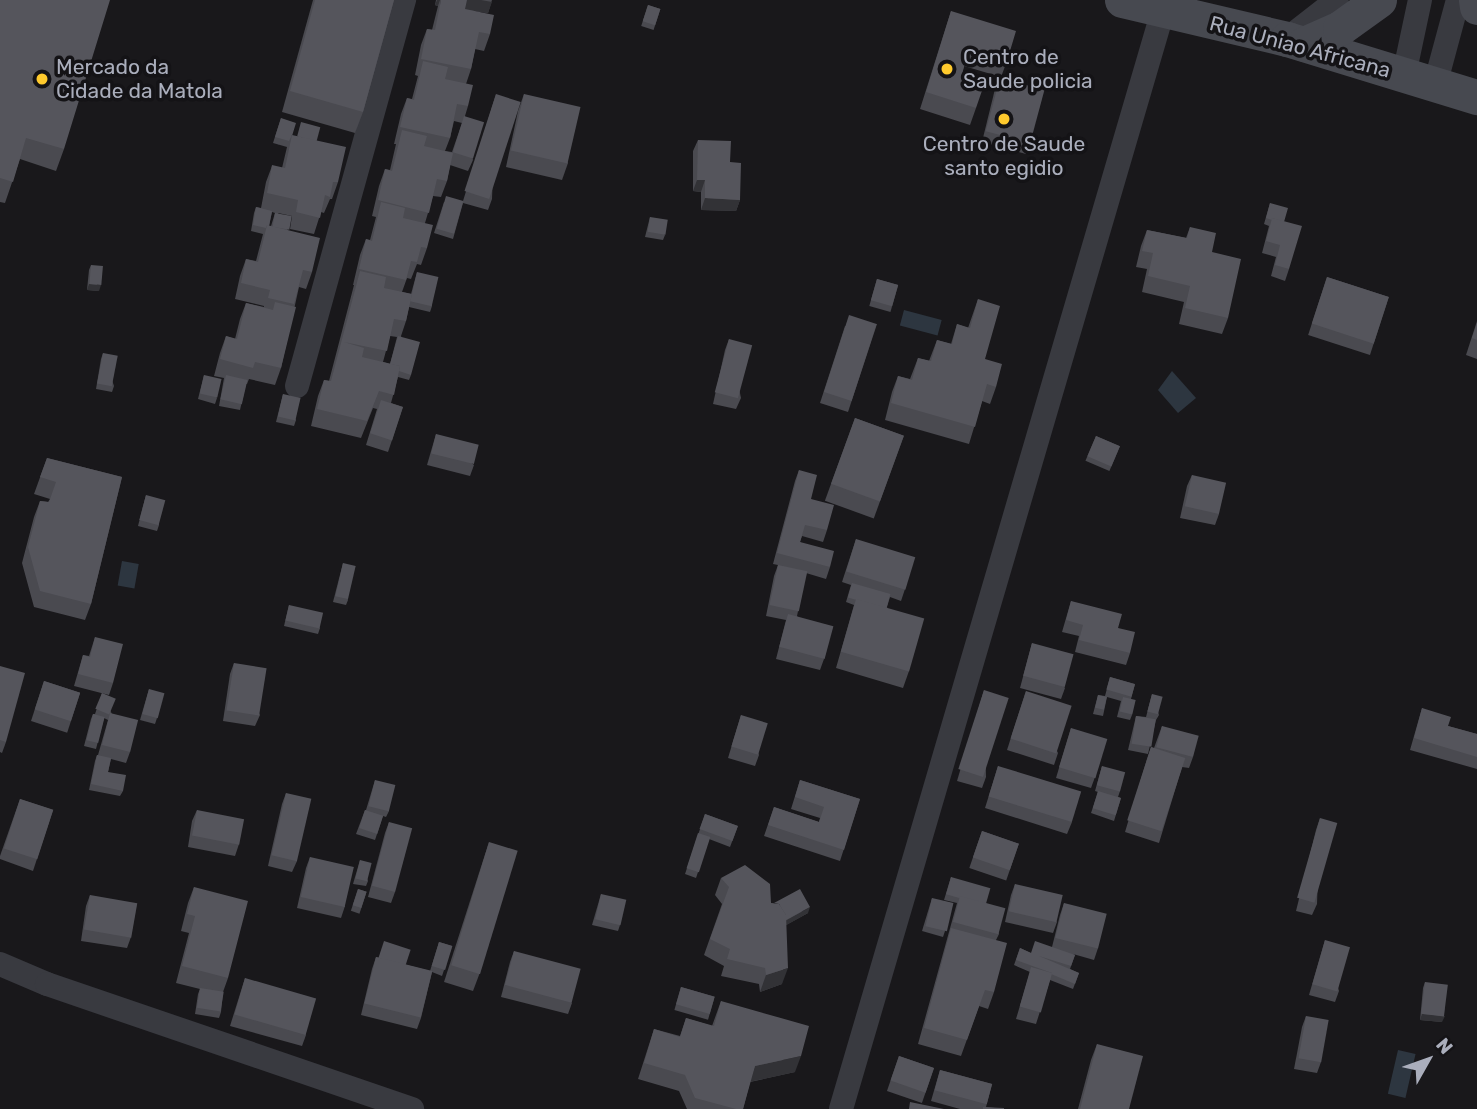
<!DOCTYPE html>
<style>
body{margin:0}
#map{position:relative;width:1477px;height:1109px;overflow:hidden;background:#19181b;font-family:Rubik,sans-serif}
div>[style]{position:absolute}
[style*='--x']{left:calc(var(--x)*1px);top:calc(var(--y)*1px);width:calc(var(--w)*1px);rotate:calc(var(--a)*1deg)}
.water>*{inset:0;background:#2d3640;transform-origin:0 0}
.street>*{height:24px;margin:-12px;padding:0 12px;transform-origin:12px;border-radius:12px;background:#393a40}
.secondary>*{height:35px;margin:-17.5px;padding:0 17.5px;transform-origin:17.5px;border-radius:17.5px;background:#474950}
.wall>*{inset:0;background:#4a4a50;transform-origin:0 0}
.shaded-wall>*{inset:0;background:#323236}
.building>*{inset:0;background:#55555c;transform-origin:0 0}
.dots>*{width:19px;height:19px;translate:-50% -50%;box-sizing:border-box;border:4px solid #141316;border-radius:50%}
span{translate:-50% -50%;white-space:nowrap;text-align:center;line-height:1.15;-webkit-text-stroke:7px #141316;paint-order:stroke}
.street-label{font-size:21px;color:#aaaebc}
.poi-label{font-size:21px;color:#aaaebc}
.left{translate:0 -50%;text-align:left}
.north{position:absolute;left:1393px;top:1025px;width:70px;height:70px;-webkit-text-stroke:5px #141316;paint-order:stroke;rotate:50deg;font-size:19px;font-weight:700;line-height:28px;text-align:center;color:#aaaebc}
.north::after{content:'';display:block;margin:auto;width:24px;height:32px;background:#aaaebc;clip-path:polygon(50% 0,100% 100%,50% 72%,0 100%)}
</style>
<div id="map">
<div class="water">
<div style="left:904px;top:310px;width:39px;height:16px;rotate:15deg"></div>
<div style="clip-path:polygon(1172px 371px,1196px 398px,1178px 413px,1158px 390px)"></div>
<div style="left:122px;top:561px;width:17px;height:25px;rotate:10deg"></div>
<div style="left:1398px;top:1050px;width:18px;height:45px;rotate:13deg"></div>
</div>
<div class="street">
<div style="--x:1287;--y:39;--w:63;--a:-38"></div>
<div style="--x:1404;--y:75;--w:77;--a:-78"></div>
<div style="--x:1435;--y:85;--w:88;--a:-74.9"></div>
<div style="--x:297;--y:386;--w:401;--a:-74.5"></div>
<div style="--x:0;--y:964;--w:51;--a:23.1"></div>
<div style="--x:47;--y:984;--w:386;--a:18.9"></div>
<div style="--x:841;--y:1109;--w:1144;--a:-73.66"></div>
</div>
<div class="secondary">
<div style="--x:1122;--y:0;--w:170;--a:13.3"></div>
<div style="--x:1287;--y:39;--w:199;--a:17"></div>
<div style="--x:1476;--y:0;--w:7;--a:82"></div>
<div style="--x:1304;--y:44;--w:39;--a:-24"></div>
<div style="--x:1340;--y:28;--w:48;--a:-35.7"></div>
</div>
<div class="wall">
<div style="clip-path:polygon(0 0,64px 149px,56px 171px,20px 159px,5px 203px,0 202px)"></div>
<div style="clip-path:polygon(313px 0,394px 0,363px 112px,355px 133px,282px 112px)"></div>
<div style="clip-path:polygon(evenodd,436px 0,492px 0,488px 13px,475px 11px,490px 34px,484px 51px,475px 49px,471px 69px,466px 84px,468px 106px,465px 116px,473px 160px,468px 171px,450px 165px,447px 181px,441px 197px,433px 196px,425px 223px,427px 248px,421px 265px,417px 264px,411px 279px,407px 278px,402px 292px,411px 294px,417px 272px,432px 306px,430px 312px,409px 307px,406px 321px,401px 336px,411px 375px,409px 380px,398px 377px,391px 403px,403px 407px,388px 452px,366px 445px,377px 409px,373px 408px,361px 438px,311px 426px,318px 396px,324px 380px,329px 381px,354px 285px,353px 285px,360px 255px,366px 239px,370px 240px,376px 217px,372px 216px,379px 186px,385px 169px,390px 170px,396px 144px,394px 144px,401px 114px,407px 98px,412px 99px,418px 76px,415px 75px,421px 45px,427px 29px,432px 30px,438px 6px,435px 5px,436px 0,454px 121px,462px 123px,452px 152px,445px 151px,450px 138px,454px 121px,436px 0,390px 336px,397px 337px,390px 364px,383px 362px,390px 336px)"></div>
<div style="left:648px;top:5px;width:13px;height:22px;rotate:18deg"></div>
<div style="clip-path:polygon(951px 11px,1007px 61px,1001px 77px,964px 66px,962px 74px,976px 108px,970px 125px,920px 109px)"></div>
<div style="clip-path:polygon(1000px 78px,1030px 143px,1026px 154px,982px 142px,995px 89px)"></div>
<div style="clip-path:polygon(496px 94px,492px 199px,488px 210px,463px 203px,453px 239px,434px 233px,444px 202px,463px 201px)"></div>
<div style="clip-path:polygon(524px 94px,568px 163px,562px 180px,506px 167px,518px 111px)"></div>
<div style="clip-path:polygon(evenodd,281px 118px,292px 136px,316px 141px,338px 182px,332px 199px,330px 199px,324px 213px,321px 212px,314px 234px,290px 229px,292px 216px,278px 213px,312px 272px,306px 289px,299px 287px,281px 368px,275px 385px,249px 379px,247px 384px,246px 384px,240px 410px,219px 406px,224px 378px,214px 376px,220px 353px,226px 336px,235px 339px,240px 319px,246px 303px,264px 307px,264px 306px,235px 299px,240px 276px,246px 259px,256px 261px,263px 234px,251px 231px,254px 213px,256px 207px,261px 208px,266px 182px,272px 166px,282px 168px,287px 147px,273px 143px,281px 118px,272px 212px,275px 213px,271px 226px,269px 226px,272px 212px)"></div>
<div style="clip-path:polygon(698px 140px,730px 162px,740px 200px,736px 211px,701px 210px,701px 192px,693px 191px,693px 151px)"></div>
<div style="clip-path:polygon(1270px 203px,1284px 222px,1289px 269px,1285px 281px,1271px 276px,1276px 257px,1262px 253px,1269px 226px,1264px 224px)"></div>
<div style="clip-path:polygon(650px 217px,665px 235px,663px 240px,645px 237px)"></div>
<div style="clip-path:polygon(1190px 227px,1212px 252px,1228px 318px,1222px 334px,1179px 324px,1184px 302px,1142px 292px,1147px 269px,1136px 267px,1141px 246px,1147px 230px,1186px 238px)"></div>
<div style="clip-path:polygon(91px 265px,99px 291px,87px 290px,89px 270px)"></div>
<div style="left:1327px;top:277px;width:65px;height:61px;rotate:18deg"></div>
<div style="left:877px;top:279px;width:22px;height:28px;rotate:16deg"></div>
<div style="clip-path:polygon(978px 299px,985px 359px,996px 387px,990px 404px,982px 401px,969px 444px,885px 420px,892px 392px,898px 376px,910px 379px,918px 358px,929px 361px,937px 340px,951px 344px,957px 324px,968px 328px)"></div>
<div style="clip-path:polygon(1477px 321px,1477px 359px,1466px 355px)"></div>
<div style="clip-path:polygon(877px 324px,848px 412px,820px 403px,845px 326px)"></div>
<div style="clip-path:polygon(729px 339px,741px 398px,736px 409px,713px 404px,725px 350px)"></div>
<div style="clip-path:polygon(103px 353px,114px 386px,112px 392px,96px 389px,101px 359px)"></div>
<div style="clip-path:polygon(204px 375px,217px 398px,215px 404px,198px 399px)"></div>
<div style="clip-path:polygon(283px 394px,296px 420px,294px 426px,276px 422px)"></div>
<div style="left:855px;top:418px;width:52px;height:88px;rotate:20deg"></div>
<div style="clip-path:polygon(436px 434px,474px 465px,470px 476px,427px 465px)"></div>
<div style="left:1096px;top:436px;width:26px;height:27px;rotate:23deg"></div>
<div style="clip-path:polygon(47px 458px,122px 477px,91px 604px,85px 620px,34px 607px,22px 563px,34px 517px,40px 501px,48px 502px,50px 499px,34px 494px)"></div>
<div style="clip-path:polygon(799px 470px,811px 499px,827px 530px,823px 542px,802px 536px,800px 542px,830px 567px,826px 579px,806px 573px,797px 616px,824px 659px,820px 670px,776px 659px,786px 620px,766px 616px,774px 576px,778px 565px,773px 564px,795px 481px)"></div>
<div style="clip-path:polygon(1192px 475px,1219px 514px,1215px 525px,1180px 518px,1187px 486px)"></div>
<div style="clip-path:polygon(146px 495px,159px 525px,157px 531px,138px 526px)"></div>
<div style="clip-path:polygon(856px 539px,905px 589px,901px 601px,890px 597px,887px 607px,909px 671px,903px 688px,836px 668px,854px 605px,846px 602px,851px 585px,842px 582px)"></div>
<div style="clip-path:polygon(343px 563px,348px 600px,346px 605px,333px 602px)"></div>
<div style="clip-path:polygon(1071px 601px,1118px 628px,1130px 653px,1126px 665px,1075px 652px,1079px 636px,1062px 632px)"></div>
<div style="clip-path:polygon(289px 605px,320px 628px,318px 634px,284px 626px)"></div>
<div style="clip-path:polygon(95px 637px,113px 683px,109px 695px,74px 686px,83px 655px,89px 656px)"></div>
<div style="clip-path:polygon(1032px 643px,1065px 688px,1061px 699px,1020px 688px)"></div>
<div style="clip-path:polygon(234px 663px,260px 715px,255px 726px,223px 721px,230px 674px)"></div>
<div style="clip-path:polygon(0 666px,6px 742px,2px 753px,0 752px)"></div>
<div style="clip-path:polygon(1110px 677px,1135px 684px,1131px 699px,1132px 715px,1130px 720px,1117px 717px,1121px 701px,1107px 697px,1103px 716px,1093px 714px,1098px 695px,1105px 696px)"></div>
<div style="left:44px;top:681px;width:38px;height:42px;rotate:18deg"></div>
<div style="clip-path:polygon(149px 689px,157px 718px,155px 724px,140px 720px)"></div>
<div style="clip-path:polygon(984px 690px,986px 777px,982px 788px,957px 781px)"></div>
<div style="clip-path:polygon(1026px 691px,1058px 753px,1054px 765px,1007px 750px)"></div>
<div style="clip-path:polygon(102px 693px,130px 752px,126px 763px,111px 759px,108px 772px,123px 791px,120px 796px,89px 790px,95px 761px,97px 755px,98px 755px,108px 720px,104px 718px,96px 749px,84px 746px,91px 719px,93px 714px,95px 714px)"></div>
<div style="clip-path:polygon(1152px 694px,1159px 715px,1156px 720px,1148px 754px,1128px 750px,1136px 716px,1146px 717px)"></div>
<div style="clip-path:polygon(1422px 708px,1448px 726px,1477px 734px,1477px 769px,1410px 750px)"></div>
<div style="clip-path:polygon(741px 715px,759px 755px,755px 766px,728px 758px)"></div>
<div style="clip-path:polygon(1162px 726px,1193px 757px,1189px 768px,1182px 767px,1159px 843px,1125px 832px,1147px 759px,1151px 747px,1154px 748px)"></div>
<div style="clip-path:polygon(1071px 728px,1095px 777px,1091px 788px,1056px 778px)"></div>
<div style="clip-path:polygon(998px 766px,1072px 822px,1067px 834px,985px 808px)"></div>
<div style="clip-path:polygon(1102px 766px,1120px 791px,1118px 797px,1121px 798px,1114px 821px,1091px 813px,1098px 792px,1095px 791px)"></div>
<div style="clip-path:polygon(375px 780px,389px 811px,386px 817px,383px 816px,375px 840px,356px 834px,365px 810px,366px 810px)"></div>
<div style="clip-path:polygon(800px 780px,860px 799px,840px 861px,764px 836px,774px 807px,819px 822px,820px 818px,791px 809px)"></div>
<div style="clip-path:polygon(286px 793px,297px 861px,292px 872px,268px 866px,282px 804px)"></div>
<div style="clip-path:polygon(20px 799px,53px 810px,33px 871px,0 859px,0 856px)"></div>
<div style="clip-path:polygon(197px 810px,239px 844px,235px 856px,188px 847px,192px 821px)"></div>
<div style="clip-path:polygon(705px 814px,738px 826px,730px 847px,709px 839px,696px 878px,685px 874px)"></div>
<div style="clip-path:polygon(1320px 818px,1317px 904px,1312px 915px,1296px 911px,1316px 830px)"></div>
<div style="clip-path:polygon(389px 822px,395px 892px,391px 903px,368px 897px,385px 833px)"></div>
<div style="left:982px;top:831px;width:39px;height:39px;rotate:19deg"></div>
<div style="clip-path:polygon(489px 842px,479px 975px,473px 991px,444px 982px)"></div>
<div style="clip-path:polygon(310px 857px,345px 906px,341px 918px,297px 908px,306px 868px)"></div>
<div style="clip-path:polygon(360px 860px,368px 881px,366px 886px,353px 884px)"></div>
<div style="clip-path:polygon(951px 877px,986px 903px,999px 934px,996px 940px,994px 992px,988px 1009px,979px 1006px,961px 1056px,918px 1044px,957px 903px,944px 900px)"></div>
<div style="clip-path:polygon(721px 878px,771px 903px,808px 913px,786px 925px,782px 984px,760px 992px,759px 984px,721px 976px,724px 966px,704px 955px,722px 904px,715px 895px)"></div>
<div style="clip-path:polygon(1015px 884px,1057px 922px,1053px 933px,1005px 922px,1011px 895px)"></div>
<div style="clip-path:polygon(194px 887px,228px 978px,223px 992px,221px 1012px,219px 1018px,195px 1014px,198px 994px,200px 989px,176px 983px,189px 933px,181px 931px,188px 903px)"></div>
<div style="left:358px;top:889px;width:9px;height:23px;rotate:18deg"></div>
<div style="clip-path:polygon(601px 894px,620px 925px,618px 931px,592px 925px)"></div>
<div style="clip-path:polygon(90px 895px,131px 937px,127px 948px,81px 941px,86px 906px)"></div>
<div style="clip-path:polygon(932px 898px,945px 931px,943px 937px,922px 931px)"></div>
<div style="clip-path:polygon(1064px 903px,1098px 948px,1094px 960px,1073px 954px,1075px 955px,1070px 969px,1079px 973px,1073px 989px,1050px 980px,1036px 1024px,1016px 1019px,1030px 972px,1014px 965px,1020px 948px,1031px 953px,1052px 947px,1060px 915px)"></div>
<div style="clip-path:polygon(1325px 940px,1339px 991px,1335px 1002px,1309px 995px)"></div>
<div style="clip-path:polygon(439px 942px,452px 946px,442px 976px,432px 972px,421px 1018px,417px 1029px,361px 1015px,372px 969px,376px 957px,430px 971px)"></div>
<div style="clip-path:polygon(514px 951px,572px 1003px,568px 1014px,501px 997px,510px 962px)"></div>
<div style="clip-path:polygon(245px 978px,306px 1035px,302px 1046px,230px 1026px)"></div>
<div style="clip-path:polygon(1425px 982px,1442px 1022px,1420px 1020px,1423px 988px)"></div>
<div style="left:681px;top:987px;width:35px;height:24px;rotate:16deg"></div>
<div style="clip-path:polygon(721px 1001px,795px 1072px,750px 1082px,743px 1109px,687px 1109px,679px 1091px,638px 1079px,654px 1029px,680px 1036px,686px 1018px,712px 1026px)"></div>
<div style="clip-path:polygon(1306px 1016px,1321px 1062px,1317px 1073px,1294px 1069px,1302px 1027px)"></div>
<div style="clip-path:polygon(1097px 1044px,1129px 1109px,1078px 1109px,1091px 1060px)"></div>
<div style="left:899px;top:1056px;width:37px;height:37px;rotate:19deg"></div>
<div style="clip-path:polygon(940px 1070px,992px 1084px,986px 1107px,1004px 1109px,960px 1109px,931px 1101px)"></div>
</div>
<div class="shaded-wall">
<div style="clip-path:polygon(437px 0,440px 0,438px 6px,435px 5px)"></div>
<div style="clip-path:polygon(441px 0,481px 0,492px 2px,488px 13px,440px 6px)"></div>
<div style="clip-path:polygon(697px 180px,705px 180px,701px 192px,693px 191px)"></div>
<div style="clip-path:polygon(705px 198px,740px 200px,736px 211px,701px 210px)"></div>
<div style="clip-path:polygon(89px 284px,101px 285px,99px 291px,87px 290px)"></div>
<div style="clip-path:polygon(810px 907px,808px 913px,783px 927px,785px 921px)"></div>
<div style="clip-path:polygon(788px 968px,782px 984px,760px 992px,766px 975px)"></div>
<div style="clip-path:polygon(1422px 1014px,1445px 1016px,1442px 1022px,1420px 1020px)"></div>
<div style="clip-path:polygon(801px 1056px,795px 1072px,749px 1082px,755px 1066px)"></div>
</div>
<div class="building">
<div style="clip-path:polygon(0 0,110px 0,64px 149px,26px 138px,13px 182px,0 178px)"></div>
<div style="clip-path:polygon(315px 0,394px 0,363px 112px,290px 91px)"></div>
<div style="clip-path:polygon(441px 0,467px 0,465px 9px,494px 15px,490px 34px,479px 32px,471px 69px,421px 59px,427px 29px,435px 30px)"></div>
<div style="left:648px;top:5px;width:13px;height:17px;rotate:18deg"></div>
<div style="clip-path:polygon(951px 11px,1016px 31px,1007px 61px,969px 49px,962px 74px,985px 82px,976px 108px,926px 92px)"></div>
<div style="clip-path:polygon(423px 61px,448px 67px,445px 79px,473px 85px,468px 106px,457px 104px,450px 138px,400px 127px,407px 98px,414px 100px)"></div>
<div style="left:1000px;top:78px;width:46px;height:55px;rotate:15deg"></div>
<div style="left:496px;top:94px;width:26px;height:102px;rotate:18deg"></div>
<div style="left:524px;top:94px;width:58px;height:58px;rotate:13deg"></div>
<div style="left:464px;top:116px;width:21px;height:38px;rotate:17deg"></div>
<div style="clip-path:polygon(281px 118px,296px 123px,292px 136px,292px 135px,289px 141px,275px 137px)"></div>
<div style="left:301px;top:122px;width:20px;height:15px;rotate:15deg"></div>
<div style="clip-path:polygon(402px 130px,427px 136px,424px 146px,453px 153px,447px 181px,437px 179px,429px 213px,378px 200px,385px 169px,392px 171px)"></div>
<div style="clip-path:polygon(292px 135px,346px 147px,338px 182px,333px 182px,330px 197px,325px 195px,320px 218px,296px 212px,298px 200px,267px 193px,272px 165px,285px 168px)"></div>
<div style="clip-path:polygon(698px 140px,731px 141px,730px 162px,741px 163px,740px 200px,705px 198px,705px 180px,697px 180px)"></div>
<div style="left:446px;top:196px;width:18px;height:34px;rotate:16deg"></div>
<div style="clip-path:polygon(381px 202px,405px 208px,403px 218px,433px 225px,427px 248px,421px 247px,417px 262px,411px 261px,406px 280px,359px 269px,366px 239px,372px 241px)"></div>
<div style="clip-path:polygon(1270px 203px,1288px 208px,1284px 222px,1272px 218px,1272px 220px,1266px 218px)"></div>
<div style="clip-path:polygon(256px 207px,272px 211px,269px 226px,267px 225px,266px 228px,253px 225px)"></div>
<div style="left:275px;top:213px;width:17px;height:14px;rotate:10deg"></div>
<div style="left:650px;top:217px;width:18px;height:15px;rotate:9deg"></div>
<div style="clip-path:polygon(1272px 218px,1302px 226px,1289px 269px,1275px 265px,1280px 245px,1266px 241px)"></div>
<div style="clip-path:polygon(267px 225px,320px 238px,312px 272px,303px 270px,294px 304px,268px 298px,270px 290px,241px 283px,246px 259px,258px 262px)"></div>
<div style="clip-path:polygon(1190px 227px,1216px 233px,1212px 252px,1241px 259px,1228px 318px,1185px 308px,1190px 286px,1148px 276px,1153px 253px,1142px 251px,1147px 230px,1187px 238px)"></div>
<div style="left:91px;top:265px;width:12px;height:19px;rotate:5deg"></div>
<div style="clip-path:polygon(360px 271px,386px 277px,384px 288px,412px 294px,406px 321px,394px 319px,387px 351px,344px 342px,364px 348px,362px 357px,400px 366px,394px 395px,379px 391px,367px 421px,317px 409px,324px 380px,331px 381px)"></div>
<div style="left:417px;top:272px;width:22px;height:30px;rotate:13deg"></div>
<div style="left:1327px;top:277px;width:65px;height:49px;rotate:18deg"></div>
<div style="left:877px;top:279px;width:22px;height:22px;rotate:16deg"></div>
<div style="clip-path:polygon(978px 299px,1000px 306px,985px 359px,1002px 364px,996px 387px,987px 384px,975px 427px,891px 403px,898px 376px,912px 380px,918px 358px,931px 361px,937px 340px,952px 344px,957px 324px,970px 328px)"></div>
<div style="clip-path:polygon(275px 302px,296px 307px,281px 368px,255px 362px,253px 368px,220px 359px,226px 336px,237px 339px,246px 303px,273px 310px)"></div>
<div style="left:849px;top:315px;width:29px;height:81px;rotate:18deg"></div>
<div style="clip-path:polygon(1477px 323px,1477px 340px,1472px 338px)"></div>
<div style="clip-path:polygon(398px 336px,420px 342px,411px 375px,399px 371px,400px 366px,390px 364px)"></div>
<div style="left:729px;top:339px;width:24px;height:55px;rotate:15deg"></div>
<div style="left:103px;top:353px;width:15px;height:31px;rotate:11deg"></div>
<div style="left:204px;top:375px;width:18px;height:19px;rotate:13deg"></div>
<div style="left:226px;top:375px;width:22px;height:25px;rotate:13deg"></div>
<div style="left:283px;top:394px;width:18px;height:23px;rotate:13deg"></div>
<div style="left:381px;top:400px;width:23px;height:35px;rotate:18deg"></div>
<div style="left:855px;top:418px;width:52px;height:70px;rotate:20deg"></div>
<div style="left:436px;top:434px;width:44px;height:20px;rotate:14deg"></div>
<div style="left:1096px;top:436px;width:26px;height:22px;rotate:23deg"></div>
<div style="clip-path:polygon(47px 458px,122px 477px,91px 604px,40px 591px,28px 547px,40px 501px,49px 502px,56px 482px,40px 477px)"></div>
<div style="clip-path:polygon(799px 470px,817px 475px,811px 499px,834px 505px,827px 530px,805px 525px,800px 542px,834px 551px,830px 567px,777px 553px)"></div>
<div style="left:1192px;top:475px;width:35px;height:32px;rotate:13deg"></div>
<div style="left:146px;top:495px;width:20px;height:26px;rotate:15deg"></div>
<div style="left:856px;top:539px;width:62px;height:34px;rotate:17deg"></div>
<div style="left:343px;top:563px;width:13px;height:34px;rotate:13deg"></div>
<div style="left:778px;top:565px;width:30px;height:41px;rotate:12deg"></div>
<div style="left:852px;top:583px;width:40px;height:15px;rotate:16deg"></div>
<div style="left:856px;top:599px;width:71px;height:55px;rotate:16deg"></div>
<div style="clip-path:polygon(1071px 601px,1122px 614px,1118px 628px,1135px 632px,1130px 653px,1079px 640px,1083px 625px,1066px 620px)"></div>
<div style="left:289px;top:605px;width:35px;height:16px;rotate:13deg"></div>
<div style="left:788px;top:614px;width:47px;height:34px;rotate:15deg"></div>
<div style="clip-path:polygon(95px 637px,123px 644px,113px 683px,78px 674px,83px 655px,90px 657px)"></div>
<div style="left:1032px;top:643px;width:43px;height:34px;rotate:15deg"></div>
<div style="left:234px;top:663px;width:33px;height:48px;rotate:9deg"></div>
<div style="clip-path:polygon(0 666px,25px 673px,6px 742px,0 740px)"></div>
<div style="left:1110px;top:677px;width:26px;height:13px;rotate:16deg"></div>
<div style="left:44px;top:681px;width:38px;height:30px;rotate:18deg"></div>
<div style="left:149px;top:689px;width:16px;height:26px;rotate:15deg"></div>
<div style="left:984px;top:690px;width:26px;height:83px;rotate:18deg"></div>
<div style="left:1026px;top:691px;width:48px;height:50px;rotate:18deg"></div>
<div style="left:102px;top:693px;width:15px;height:17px;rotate:23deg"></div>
<div style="left:1152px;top:694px;width:11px;height:18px;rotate:15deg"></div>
<div style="left:1098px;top:695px;width:9px;height:13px;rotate:13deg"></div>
<div style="left:1123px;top:697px;width:13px;height:15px;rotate:13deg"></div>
<div style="clip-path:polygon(1422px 708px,1451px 717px,1448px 726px,1477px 734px,1477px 757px,1414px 738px)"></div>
<div style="left:110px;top:713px;width:29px;height:33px;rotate:14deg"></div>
<div style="left:93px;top:714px;width:12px;height:27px;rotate:14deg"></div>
<div style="left:741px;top:715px;width:28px;height:33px;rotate:17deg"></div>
<div style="left:1136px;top:716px;width:20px;height:28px;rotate:9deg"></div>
<div style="left:1162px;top:726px;width:38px;height:22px;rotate:15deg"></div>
<div style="left:1071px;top:728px;width:38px;height:41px;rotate:17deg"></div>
<div style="left:1151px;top:747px;width:36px;height:77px;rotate:18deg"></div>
<div style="clip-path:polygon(97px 755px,111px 758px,108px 772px,126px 775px,123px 791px,91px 784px)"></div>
<div style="left:998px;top:766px;width:87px;height:32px;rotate:17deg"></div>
<div style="left:1102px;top:766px;width:24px;height:20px;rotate:15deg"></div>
<div style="left:375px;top:780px;width:21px;height:27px;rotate:14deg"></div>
<div style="clip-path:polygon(800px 780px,860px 799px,844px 850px,768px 825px,774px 807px,819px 822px,824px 807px,795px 797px)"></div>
<div style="left:1098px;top:791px;width:24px;height:18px;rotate:17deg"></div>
<div style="left:286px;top:793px;width:26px;height:64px;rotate:13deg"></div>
<div style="left:20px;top:799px;width:35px;height:52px;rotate:18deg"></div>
<div style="left:197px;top:810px;width:48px;height:26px;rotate:11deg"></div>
<div style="left:365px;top:810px;width:19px;height:19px;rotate:18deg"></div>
<div style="left:705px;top:814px;width:35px;height:16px;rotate:20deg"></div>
<div style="left:1320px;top:818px;width:18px;height:83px;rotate:16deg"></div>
<div style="left:389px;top:822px;width:24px;height:66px;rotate:15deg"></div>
<div style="left:982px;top:831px;width:39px;height:28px;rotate:19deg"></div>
<div style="left:698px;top:833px;width:13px;height:37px;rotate:18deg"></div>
<div style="left:489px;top:842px;width:30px;height:129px;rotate:17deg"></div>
<div style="left:310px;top:857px;width:45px;height:41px;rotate:13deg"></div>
<div style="left:360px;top:860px;width:12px;height:19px;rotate:14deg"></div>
<div style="clip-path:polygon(745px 865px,770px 884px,771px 903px,779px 904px,786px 915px,788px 968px,766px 975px,765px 968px,727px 959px,730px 949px,710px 939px,729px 887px,721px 878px)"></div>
<div style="left:951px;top:877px;width:41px;height:18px;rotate:16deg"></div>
<div style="left:1015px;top:884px;width:49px;height:28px;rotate:13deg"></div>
<div style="clip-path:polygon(194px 887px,248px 901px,228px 978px,182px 966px,195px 916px,187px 914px)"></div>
<div style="left:358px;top:889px;width:9px;height:17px;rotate:18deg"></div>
<div style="clip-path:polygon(800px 889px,810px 907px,786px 920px,786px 915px,779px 904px,774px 903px)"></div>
<div style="left:601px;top:894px;width:26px;height:26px;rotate:13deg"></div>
<div style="left:90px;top:895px;width:48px;height:35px;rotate:10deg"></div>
<div style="left:960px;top:896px;width:47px;height:27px;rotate:15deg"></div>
<div style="left:932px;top:898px;width:22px;height:29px;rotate:13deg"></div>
<div style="left:1064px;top:903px;width:44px;height:36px;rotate:14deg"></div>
<div style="clip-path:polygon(951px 928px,1007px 943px,994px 992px,985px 990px,967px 1040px,924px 1028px)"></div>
<div style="left:1325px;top:940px;width:26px;height:46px;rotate:16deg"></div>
<div style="left:384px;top:941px;width:28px;height:18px;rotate:18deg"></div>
<div style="clip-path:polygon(1035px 941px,1075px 955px,1071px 966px,1039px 956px,1079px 973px,1075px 984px,1051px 974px,1052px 973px,1038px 968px,1016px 960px,1020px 948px,1031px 953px)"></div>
<div style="left:439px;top:942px;width:14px;height:25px;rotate:17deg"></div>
<div style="left:514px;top:951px;width:69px;height:35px;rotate:15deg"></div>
<div style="left:376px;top:957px;width:58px;height:48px;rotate:14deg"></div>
<div style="left:1031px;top:967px;width:22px;height:41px;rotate:16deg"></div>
<div style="left:245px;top:978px;width:74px;height:38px;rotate:16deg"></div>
<div style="left:1425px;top:982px;width:23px;height:32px;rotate:7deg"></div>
<div style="left:681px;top:987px;width:35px;height:18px;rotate:16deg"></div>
<div style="left:200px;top:988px;width:24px;height:20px;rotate:9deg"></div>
<div style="clip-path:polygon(721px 1001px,809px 1026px,801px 1056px,755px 1066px,743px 1109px,736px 1109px,695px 1098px,685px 1075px,644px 1063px,654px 1029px,680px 1037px,686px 1018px,714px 1026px)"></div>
<div style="left:1306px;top:1016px;width:23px;height:43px;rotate:10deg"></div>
<div style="clip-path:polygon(1097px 1044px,1143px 1056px,1129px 1109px,1080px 1109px)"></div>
<div style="left:899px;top:1056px;width:37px;height:26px;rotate:19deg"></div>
<div style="left:940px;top:1070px;width:54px;height:21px;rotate:15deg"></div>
<div style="clip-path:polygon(910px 1102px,944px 1109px,909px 1109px)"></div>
<div style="clip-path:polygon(983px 1107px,1004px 1108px,1004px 1109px,983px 1109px)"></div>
</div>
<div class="dots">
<div style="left:947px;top:69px;background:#ffca2d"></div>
<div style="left:42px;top:79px;background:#ffca2d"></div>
<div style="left:1004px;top:119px;background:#ffca2d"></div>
</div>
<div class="street-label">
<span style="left:1300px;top:47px;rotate:15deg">Rua Uniao Africana</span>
</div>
<div class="poi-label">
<span class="left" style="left:963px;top:69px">Centro de<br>Saude policia</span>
<span class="left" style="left:56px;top:79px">Mercado da<br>Cidade da Matola</span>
<span style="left:1004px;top:156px">Centro de Saude<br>santo egidio</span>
</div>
<div class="north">N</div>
</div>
